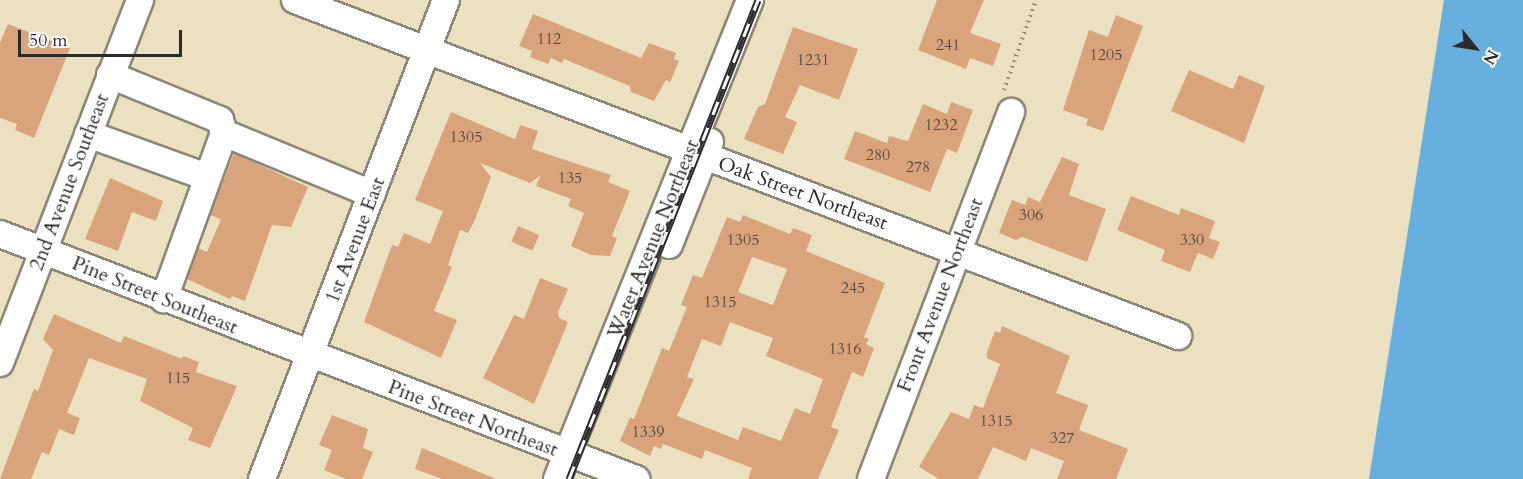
<!DOCTYPE html>
<style>
body{margin:0}
#map{position:relative;width:1523px;height:479px;overflow:hidden;background:#ebe1c0;font-family:Cardo,serif}
div>[style]{position:absolute}
[style*='--x']{left:calc(var(--x)*1px);top:calc(var(--y)*1px);width:calc(var(--w)*1px);rotate:calc(var(--a)*1deg)}
.water>*{inset:0;background:#67afdf}
.building>*{inset:0;background:#d9a47c;transform-origin:0 0}
.path>*{height:4px;margin-top:-2px;transform-origin:0;background:repeating-linear-gradient(90deg,#8b8676 0 1.5px,transparent 0 6px)}
.roads{filter:drop-shadow(2px 0 #8b8676) drop-shadow(-2px 0 #8b8676) drop-shadow(0 2px #8b8676) drop-shadow(0 -2px #8b8676)}
.minor>*{height:26px;margin:-13px;padding:0 13px;transform-origin:13px;border-radius:13px;background:#fff}
.rail>*{height:7px;margin-top:-3.5px;transform-origin:0;background:repeating-linear-gradient(90deg,#fff 0 14px,#2b2b2b 0 28px);box-sizing:border-box;border-block:2px solid #2b2b2b}
span{translate:-50% -50%;white-space:nowrap;text-align:center;line-height:1.15;-webkit-text-stroke:4.5px #fff;paint-order:stroke}
.number-label{font-size:16px;color:#56493f}
.number-label span{-webkit-text-stroke-width:0}
.street-label{font-size:20px;color:#2b2b2b}
.north{position:absolute;left:1445px;top:18px;width:60px;height:60px;-webkit-text-stroke:4px #fff;paint-order:stroke;rotate:120deg;font-size:16px;font-weight:700;line-height:24px;text-align:center;color:#2b2b2b}
.north::after{content:'';display:block;margin:auto;width:21px;height:27px;background:#2b2b2b;clip-path:polygon(50% 0,100% 100%,50% 72%,0 100%)}
.scale{position:absolute;left:18px;top:30px;width:164px;height:27px;box-sizing:border-box;border:3px solid #2b2b2b;border-top:0;padding-left:8px;font-size:18px;line-height:21px;white-space:nowrap;color:#2b2b2b;-webkit-text-stroke:4px #fff;paint-order:stroke}
</style>
<div id="map">
<div class="water">
<div style="clip-path:polygon(1444px 0,1523px 0,1523px 479px,1369px 479px)"></div>
</div>
<div class="building">
<div style="clip-path:polygon(937px 0,984px 0,970px 33px,1001px 44px,993px 66px,970px 58px,966px 69px,918px 50px)"></div>
<div style="clip-path:polygon(533px 14px,641px 58px,649px 43px,676px 53px,674px 59px,679px 61px,670px 82px,666px 80px,654px 101px,631px 92px,630px 86px,564px 59px,562px 63px,551px 58px,548px 64px,530px 57px,532px 51px,519px 46px)"></div>
<div style="clip-path:polygon(1116px 15px,1143px 26px,1103px 131px,1086px 125px,1088px 119px,1063px 110px,1089px 30px,1108px 37px)"></div>
<div style="clip-path:polygon(8px 24px,70px 48px,34px 138px,15px 130px,17px 124px,0 118px,0 43px)"></div>
<div style="clip-path:polygon(793px 27px,858px 49px,839px 100px,800px 85px,785px 117px,797px 122px,783px 154px,744px 139px,758px 107px,765px 104px)"></div>
<div style="clip-path:polygon(1189px 70px,1233px 89px,1239px 75px,1265px 86px,1244px 143px,1171px 111px)"></div>
<div style="clip-path:polygon(951px 102px,973px 110px,957px 153px,947px 149px,930px 192px,844px 159px,855px 131px,887px 143px,889px 136px,908px 141px,923px 104px,947px 114px)"></div>
<div style="clip-path:polygon(451px 112px,515px 139px,520px 125px,538px 131px,532px 149px,611px 175px,608px 182px,630px 191px,612px 236px,617px 238px,610px 256px,591px 255px,571px 246px,584px 213px,568px 206px,571px 199px,536px 186px,541px 175px,530px 183px,480px 163px,491px 177px,474px 222px,468px 233px,460px 230px,448px 265px,452px 267px,434px 311px,457px 320px,441px 358px,364px 322px,392px 245px,398px 247px,404px 233px,430px 244px,443px 211px,415px 200px)"></div>
<div style="clip-path:polygon(234px 153px,308px 187px,291px 227px,272px 225px,245px 301px,232px 296px,230px 299px,187px 279px,198px 248px,207px 252px,221px 219px,210px 215px)"></div>
<div style="clip-path:polygon(1062px 157px,1079px 164px,1069px 195px,1106px 209px,1087px 262px,1022px 237px,1016px 240px,999px 233px,1012px 200px,1025px 205px,1028px 197px,1040px 202px)"></div>
<div style="clip-path:polygon(110px 178px,163px 201px,156px 221px,132px 212px,118px 251px,85px 239px)"></div>
<div style="clip-path:polygon(1131px 196px,1179px 215px,1181px 208px,1215px 221px,1209px 238px,1220px 242px,1213px 259px,1198px 253px,1190px 272px,1161px 261px,1165px 250px,1117px 230px)"></div>
<div style="clip-path:polygon(evenodd,743px 215px,790px 234px,793px 228px,812px 235px,806px 251px,885px 283px,864px 337px,869px 339px,866px 344px,874px 348px,863px 377px,852px 372px,831px 427px,839px 430px,818px 479px,748px 479px,752px 468px,705px 450px,702px 459px,663px 444px,661px 449px,654px 446px,650px 456px,620px 441px,630px 417px,634px 419px,662px 348px,669px 351px,687px 307px,681px 305px,693px 275px,702px 278px,727px 217px,740px 222px,743px 215px,752px 257px,787px 269px,773px 305px,738px 292px,752px 257px,743px 215px,730px 322px,773px 338px,766px 356px,823px 379px,810px 414px,795px 408px,781px 441px,743px 427px,738px 440px,677px 416px,694px 379px,687px 377px,702px 339px,721px 346px,730px 322px)"></div>
<div style="left:518px;top:226px;width:23px;height:17px;rotate:23deg"></div>
<div style="clip-path:polygon(540px 278px,568px 289px,558px 312px,559px 318px,568px 322px,534px 404px,483px 378px,514px 315px,524px 319px)"></div>
<div style="clip-path:polygon(54px 314px,121px 343px,124px 336px,182px 359px,183px 356px,199px 362px,196px 372px,237px 386px,210px 448px,188px 440px,193px 428px,140px 401px,147px 379px,89px 358px,67px 413px,80px 418px,74px 435px,59px 429px,49px 455px,42px 452px,31px 479px,0 479px,34px 389px,38px 391px,53px 350px,43px 339px)"></div>
<div style="clip-path:polygon(1002px 326px,1070px 356px,1056px 393px,1088px 405px,1079px 430px,1128px 449px,1116px 479px,1057px 479px,1064px 461px,1031px 448px,1026px 461px,993px 447px,978px 479px,939px 479px,919px 467px,951px 412px,969px 419px,974px 405px,983px 408px,1000px 364px,987px 358px,987px 352px,995px 331px,1000px 333px)"></div>
<div style="clip-path:polygon(332px 415px,368px 429px,363px 448px,373px 452px,362px 479px,346px 479px,324px 470px,332px 450px,319px 445px)"></div>
<div style="clip-path:polygon(422px 448px,496px 479px,442px 479px,415px 469px)"></div>
</div>
<div class="path">
<div style="--x:1004;--y:90;--w:96;--a:-70.4"></div>
</div>
<div class="roads">
<div class="minor">
<div style="--x:295;--y:0;--w:945;--a:20.83"></div>
<div style="--x:110;--y:75;--w:119;--a:22.2"></div>
<div style="--x:220;--y:120;--w:14;--a:73"></div>
<div style="--x:224;--y:133;--w:177;--a:109.9"></div>
<div style="--x:224;--y:133;--w:160;--a:22.4"></div>
<div style="--x:88;--y:134;--w:127;--a:19.9"></div>
<div style="--x:0;--y:234;--w:682;--a:21.07"></div>
<div style="--x:669;--y:245;--w:111;--a:-68.3"></div>
<div style="--x:0;--y:363;--w:389;--a:-68.9"></div>
<div style="--x:262;--y:479;--w:513;--a:-68.99"></div>
<div style="--x:557;--y:479;--w:516;--a:-68.05"></div>
<div style="--x:871;--y:479;--w:393;--a:-69.1"></div>
</div>
</div>
<div class="rail">
<div style="--x:569;--y:479;--w:515;--a:-68.47"></div>
</div>
<div class="number-label">
<span style="left:549px;top:39px">112</span>
<span style="left:948px;top:45px">241</span>
<span style="left:1106px;top:55px">1205</span>
<span style="left:813px;top:60px">1231</span>
<span style="left:941px;top:125px">1232</span>
<span style="left:466px;top:137px">1305</span>
<span style="left:878px;top:155px">280</span>
<span style="left:918px;top:167px">278</span>
<span style="left:570px;top:178px">135</span>
<span style="left:1031px;top:215px">306</span>
<span style="left:743px;top:240px">1305</span>
<span style="left:1192px;top:240px">330</span>
<span style="left:853px;top:288px">245</span>
<span style="left:720px;top:302px">1315</span>
<span style="left:845px;top:349px">1316</span>
<span style="left:178px;top:378px">115</span>
<span style="left:996px;top:421px">1315</span>
<span style="left:648px;top:432px">1339</span>
<span style="left:1062px;top:438px">327</span>
</div>
<div class="street-label">
<span style="left:69px;top:182px;rotate:-69deg">2nd Avenue Southeast</span>
<span style="left:803px;top:193px;rotate:20deg">Oak Street Northeast</span>
<span style="left:653px;top:239px;rotate:-68deg">Water Avenue Northeast</span>
<span style="left:355px;top:240px;rotate:-69deg">1st Avenue East</span>
<span style="left:155px;top:295px;rotate:22deg">Pine Street Southeast</span>
<span style="left:940px;top:295px;rotate:-69deg">Front Avenue Northeast</span>
<span style="left:473px;top:418px;rotate:21deg">Pine Street Northeast</span>
</div>
<div class="north">N</div>
<div class="scale">50 m</div>
</div>
